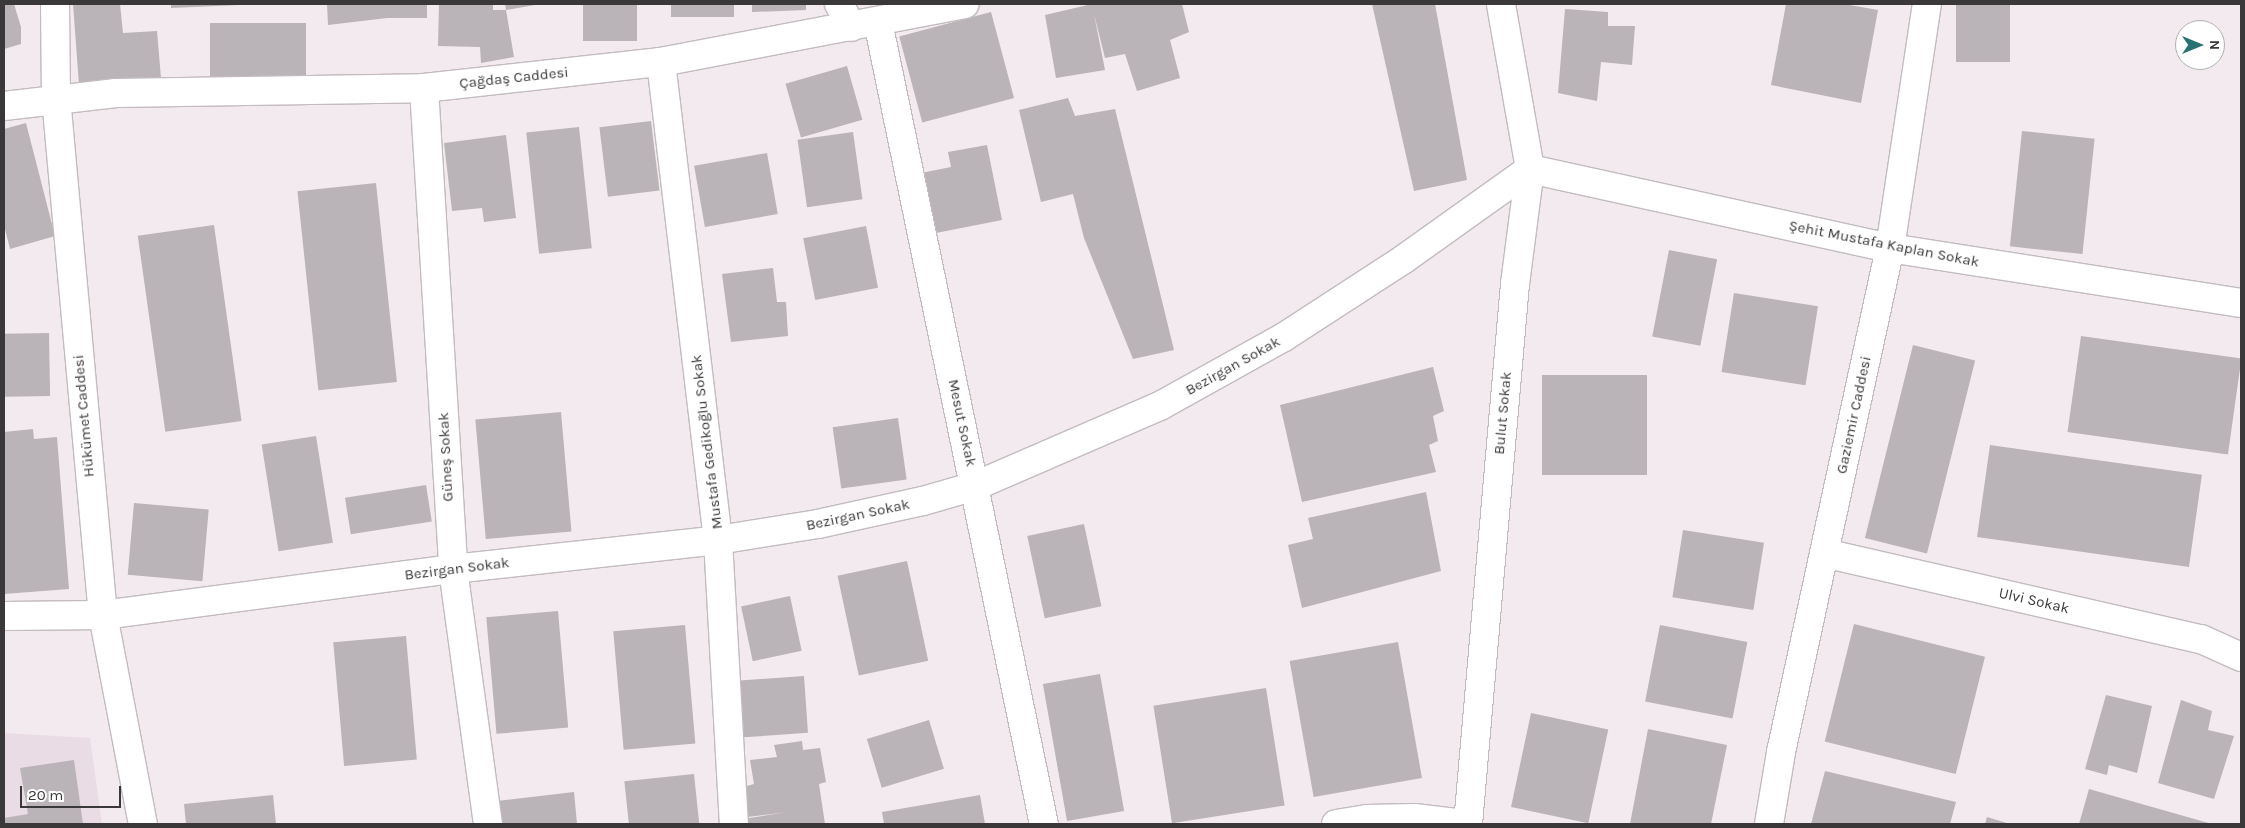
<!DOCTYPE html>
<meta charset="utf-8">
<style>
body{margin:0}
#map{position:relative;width:2245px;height:828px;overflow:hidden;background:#f2eaee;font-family:Karla,sans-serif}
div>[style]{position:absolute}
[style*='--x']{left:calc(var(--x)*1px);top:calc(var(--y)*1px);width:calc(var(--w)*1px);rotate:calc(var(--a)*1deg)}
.built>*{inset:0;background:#eadce4}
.building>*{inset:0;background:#bab3b7;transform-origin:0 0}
.roads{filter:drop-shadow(1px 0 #c3bbbf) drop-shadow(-1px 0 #c3bbbf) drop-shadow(0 1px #c3bbbf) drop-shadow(0 -1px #c3bbbf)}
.minor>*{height:28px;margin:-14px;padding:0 14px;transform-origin:14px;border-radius:14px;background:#fff}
.major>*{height:28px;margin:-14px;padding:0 14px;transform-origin:14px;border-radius:14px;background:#fff}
span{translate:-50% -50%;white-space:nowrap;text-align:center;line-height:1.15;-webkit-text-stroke:4.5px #fff;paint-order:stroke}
.street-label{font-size:15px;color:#3b3839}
.frame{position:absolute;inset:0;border:5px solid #3b3839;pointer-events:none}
.north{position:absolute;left:2175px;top:20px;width:50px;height:50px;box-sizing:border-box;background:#fff;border:1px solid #b1afb0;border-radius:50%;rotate:90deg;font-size:14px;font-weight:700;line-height:20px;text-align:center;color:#3b3839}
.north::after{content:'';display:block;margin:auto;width:18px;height:22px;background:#287271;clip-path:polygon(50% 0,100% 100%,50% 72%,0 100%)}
.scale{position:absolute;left:20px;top:786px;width:101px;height:22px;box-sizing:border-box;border:2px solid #3b3839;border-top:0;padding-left:6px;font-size:15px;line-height:18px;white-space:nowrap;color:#3b3839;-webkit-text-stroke:4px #fff;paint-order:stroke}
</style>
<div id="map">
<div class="built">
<div style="clip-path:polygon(4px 733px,90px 738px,102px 824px,4px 824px)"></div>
</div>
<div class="building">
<div style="clip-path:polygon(4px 4px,14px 4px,21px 27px,21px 44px,4px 49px)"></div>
<div style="clip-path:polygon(73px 4px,120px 4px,123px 33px,157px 31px,161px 78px,79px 85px)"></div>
<div style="clip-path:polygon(171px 4px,260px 4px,171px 8px)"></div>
<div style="clip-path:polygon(327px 4px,427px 4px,427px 18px,387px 18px,328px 25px)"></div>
<div style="clip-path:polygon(439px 4px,493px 4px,493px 10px,506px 10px,505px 4px,535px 5px,506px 10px,514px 57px,481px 63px,480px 47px,438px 46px)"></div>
<div style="left:583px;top:4px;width:54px;height:37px"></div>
<div style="left:671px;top:4px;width:63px;height:13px"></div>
<div style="clip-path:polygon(752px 4px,806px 4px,806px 10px,752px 12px)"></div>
<div style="clip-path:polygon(1092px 4px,1182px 4px,1189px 32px,1170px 40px,1180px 78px,1137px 91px,1125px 54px,1105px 58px,1094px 14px,1105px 70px,1056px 78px,1045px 15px)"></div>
<div style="clip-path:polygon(1372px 4px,1435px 4px,1467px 180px,1414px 191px)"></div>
<div style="clip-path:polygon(1786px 4px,1844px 4px,1878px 10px,1861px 103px,1771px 85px)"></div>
<div style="left:1956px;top:4px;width:54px;height:58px"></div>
<div style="clip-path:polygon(1565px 9px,1608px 12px,1608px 26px,1635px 26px,1632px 65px,1601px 62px,1597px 101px,1558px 93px)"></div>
<div style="left:991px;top:12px;width:89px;height:95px;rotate:75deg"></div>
<div style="left:210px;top:23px;width:96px;height:54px"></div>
<div style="left:847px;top:66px;width:56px;height:64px;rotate:74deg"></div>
<div style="clip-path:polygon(1068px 98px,1075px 116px,1115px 109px,1174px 350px,1133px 359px,1084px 238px,1073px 194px,1041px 202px,1019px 110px)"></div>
<div style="left:651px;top:121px;width:70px;height:52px;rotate:83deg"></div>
<div style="clip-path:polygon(26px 123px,55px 236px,10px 249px,4px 225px,4px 129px)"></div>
<div style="left:579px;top:127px;width:122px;height:53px;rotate:84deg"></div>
<div style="left:2022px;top:131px;width:73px;height:116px;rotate:6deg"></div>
<div style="left:853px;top:132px;width:68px;height:56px;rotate:82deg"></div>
<div style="clip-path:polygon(506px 135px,516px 218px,484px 222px,482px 208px,452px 211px,444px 143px)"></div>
<div style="clip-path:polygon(987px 145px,1002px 220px,936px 233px,921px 173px,951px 167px,948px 152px)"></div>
<div style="left:767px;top:153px;width:62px;height:74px;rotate:80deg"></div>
<div style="left:376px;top:183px;width:200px;height:79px;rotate:84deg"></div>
<div style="left:214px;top:225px;width:198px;height:77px;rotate:82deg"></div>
<div style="left:866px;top:226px;width:63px;height:64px;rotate:79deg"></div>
<div style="left:1669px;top:250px;width:49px;height:88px;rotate:11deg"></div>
<div style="clip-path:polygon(773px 268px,777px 302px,786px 302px,788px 336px,731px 342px,722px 274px)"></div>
<div style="left:1734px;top:293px;width:85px;height:80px;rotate:9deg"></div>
<div style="left:49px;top:333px;width:63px;height:45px;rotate:89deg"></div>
<div style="left:2081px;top:336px;width:162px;height:97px;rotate:8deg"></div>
<div style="left:1913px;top:345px;width:64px;height:199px;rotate:14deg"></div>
<div style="clip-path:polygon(1433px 367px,1444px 411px,1433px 416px,1438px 441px,1429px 445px,1436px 472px,1302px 502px,1280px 405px)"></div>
<div style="left:1542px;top:375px;width:105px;height:100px"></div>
<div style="left:561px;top:412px;width:120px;height:86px;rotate:85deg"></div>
<div style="left:898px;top:418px;width:62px;height:66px;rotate:82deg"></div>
<div style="clip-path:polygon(33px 429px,34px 439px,57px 437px,69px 589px,4px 594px,4px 432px)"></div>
<div style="left:316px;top:436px;width:108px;height:55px;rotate:81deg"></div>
<div style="left:1990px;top:445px;width:214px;height:93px;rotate:8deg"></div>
<div style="left:426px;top:485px;width:37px;height:82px;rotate:81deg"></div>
<div style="clip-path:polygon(1426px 492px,1441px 571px,1302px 608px,1288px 545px,1313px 539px,1308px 518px)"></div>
<div style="left:134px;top:503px;width:75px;height:72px;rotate:5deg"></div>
<div style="left:1084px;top:524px;width:84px;height:58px;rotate:78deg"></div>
<div style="left:1683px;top:530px;width:82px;height:68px;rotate:9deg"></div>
<div style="left:907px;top:561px;width:102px;height:71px;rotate:78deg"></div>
<div style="left:790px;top:596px;width:56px;height:50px;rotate:78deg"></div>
<div style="left:558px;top:611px;width:117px;height:72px;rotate:85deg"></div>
<div style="left:1854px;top:624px;width:135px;height:121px;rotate:14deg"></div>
<div style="left:685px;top:625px;width:119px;height:72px;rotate:85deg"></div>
<div style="left:1660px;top:625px;width:89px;height:78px;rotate:11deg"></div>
<div style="left:406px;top:636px;width:124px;height:73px;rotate:85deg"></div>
<div style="left:1398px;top:642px;width:138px;height:110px;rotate:80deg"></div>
<div style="left:1100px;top:674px;width:139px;height:58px;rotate:80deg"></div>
<div style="left:804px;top:676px;width:57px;height:64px;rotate:86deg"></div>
<div style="left:1266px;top:688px;width:119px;height:114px;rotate:81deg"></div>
<div style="clip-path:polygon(2106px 695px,2152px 706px,2137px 773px,2109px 765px,2107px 775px,2085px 769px)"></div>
<div style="clip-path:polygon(2181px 700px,2212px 711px,2208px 730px,2234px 736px,2214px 799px,2158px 783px)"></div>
<div style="left:1531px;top:713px;width:79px;height:96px;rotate:12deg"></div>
<div style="left:929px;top:720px;width:51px;height:65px;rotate:73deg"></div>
<div style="clip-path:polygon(1648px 729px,1727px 745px,1711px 824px,1630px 824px)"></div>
<div style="clip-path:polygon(802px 741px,803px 750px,820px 748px,826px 782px,819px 784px,825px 824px,744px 824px,743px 819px,788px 812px,747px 817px,743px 787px,754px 784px,750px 760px,777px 757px,774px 745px)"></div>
<div style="clip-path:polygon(74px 760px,83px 824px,4px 824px,4px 818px,28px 814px,20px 768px)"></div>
<div style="clip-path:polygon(1825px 771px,1956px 802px,1950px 824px,1811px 824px)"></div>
<div style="left:694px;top:774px;width:50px;height:70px;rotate:84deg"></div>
<div style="clip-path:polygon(2089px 789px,2212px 824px,2079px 824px)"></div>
<div style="clip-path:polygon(574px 792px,577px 824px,499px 824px,497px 801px)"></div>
<div style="clip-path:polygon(273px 795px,276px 824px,186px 824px,184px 804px)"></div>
<div style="clip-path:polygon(980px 795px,985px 824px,884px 824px,882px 812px)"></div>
<div style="clip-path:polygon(1987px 817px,2010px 824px,1985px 824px)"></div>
</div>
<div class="roads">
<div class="minor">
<div style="--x:55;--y:4;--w:94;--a:89.4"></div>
<div style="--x:56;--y:98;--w:519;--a:84.81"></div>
<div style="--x:103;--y:615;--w:353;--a:-7.5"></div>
<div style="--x:453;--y:569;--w:267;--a:-6.2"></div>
<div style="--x:718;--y:540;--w:101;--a:-9.1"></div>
<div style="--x:818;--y:524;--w:107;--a:-12.4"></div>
<div style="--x:923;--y:501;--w:54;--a:-16.1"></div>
<div style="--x:975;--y:486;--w:202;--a:-23.4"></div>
<div style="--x:1160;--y:406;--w:142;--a:-29.1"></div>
<div style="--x:1284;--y:337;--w:143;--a:-33"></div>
<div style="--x:1404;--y:259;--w:155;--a:-35.5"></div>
<div style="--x:1530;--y:169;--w:369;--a:12.4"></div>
<div style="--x:1890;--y:248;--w:355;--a:8.9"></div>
<div style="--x:839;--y:4;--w:26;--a:61"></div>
<div style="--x:878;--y:22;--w:819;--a:78.31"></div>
<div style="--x:661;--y:62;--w:481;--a:83.2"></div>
<div style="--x:718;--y:540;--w:284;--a:86.8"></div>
<div style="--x:424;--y:88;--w:482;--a:86.5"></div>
<div style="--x:453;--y:569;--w:257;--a:82.2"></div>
<div style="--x:4;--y:106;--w:113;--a:-6.6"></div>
<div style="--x:116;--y:93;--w:308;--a:-0.9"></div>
<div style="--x:424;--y:88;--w:238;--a:-6.3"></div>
<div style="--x:661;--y:62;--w:309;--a:-10.8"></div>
<div style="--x:1824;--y:553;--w:387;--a:12.9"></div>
<div style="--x:2201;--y:639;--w:44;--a:24.2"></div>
<div style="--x:1468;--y:824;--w:542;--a:-85.03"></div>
<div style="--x:1515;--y:284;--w:116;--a:-82.6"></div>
<div style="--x:1530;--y:169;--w:168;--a:-100"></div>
<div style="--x:1769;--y:824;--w:73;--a:-80.5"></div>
<div style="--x:1781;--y:752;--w:516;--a:-77.8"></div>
<div style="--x:1890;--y:248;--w:247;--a:-81.4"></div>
</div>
<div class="major">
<div style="--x:4;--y:616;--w:99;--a:-0.6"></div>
<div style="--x:103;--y:615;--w:213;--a:79.2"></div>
<div style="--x:1336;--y:824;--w:31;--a:-9"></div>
<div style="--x:1367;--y:819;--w:47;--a:-1.2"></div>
<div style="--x:1414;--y:818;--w:51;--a:6.7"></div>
</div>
</div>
<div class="street-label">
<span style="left:514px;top:78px;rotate:-6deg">Çağdaş Caddesi</span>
<span style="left:1884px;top:244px;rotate:11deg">Şehit Mustafa Kaplan Sokak</span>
<span style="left:1233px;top:366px;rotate:-29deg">Bezirgan Sokak</span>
<span style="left:1503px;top:413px;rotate:-85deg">Bulut Sokak</span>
<span style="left:1854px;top:415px;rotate:-78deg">Gaziemir Caddesi</span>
<span style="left:84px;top:416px;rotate:-95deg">Hükümet Caddesi</span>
<span style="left:962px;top:423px;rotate:78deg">Mesut Sokak</span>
<span style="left:707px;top:442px;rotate:-97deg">Mustafa Gedikoğlu Sokak</span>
<span style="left:446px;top:457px;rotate:-93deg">Güneş Sokak</span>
<span style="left:858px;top:515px;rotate:-12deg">Bezirgan Sokak</span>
<span style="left:457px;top:569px;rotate:-7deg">Bezirgan Sokak</span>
<span style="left:2034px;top:601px;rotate:13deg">Ulvi Sokak</span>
</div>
<div class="frame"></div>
<div class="north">N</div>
<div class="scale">20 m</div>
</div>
